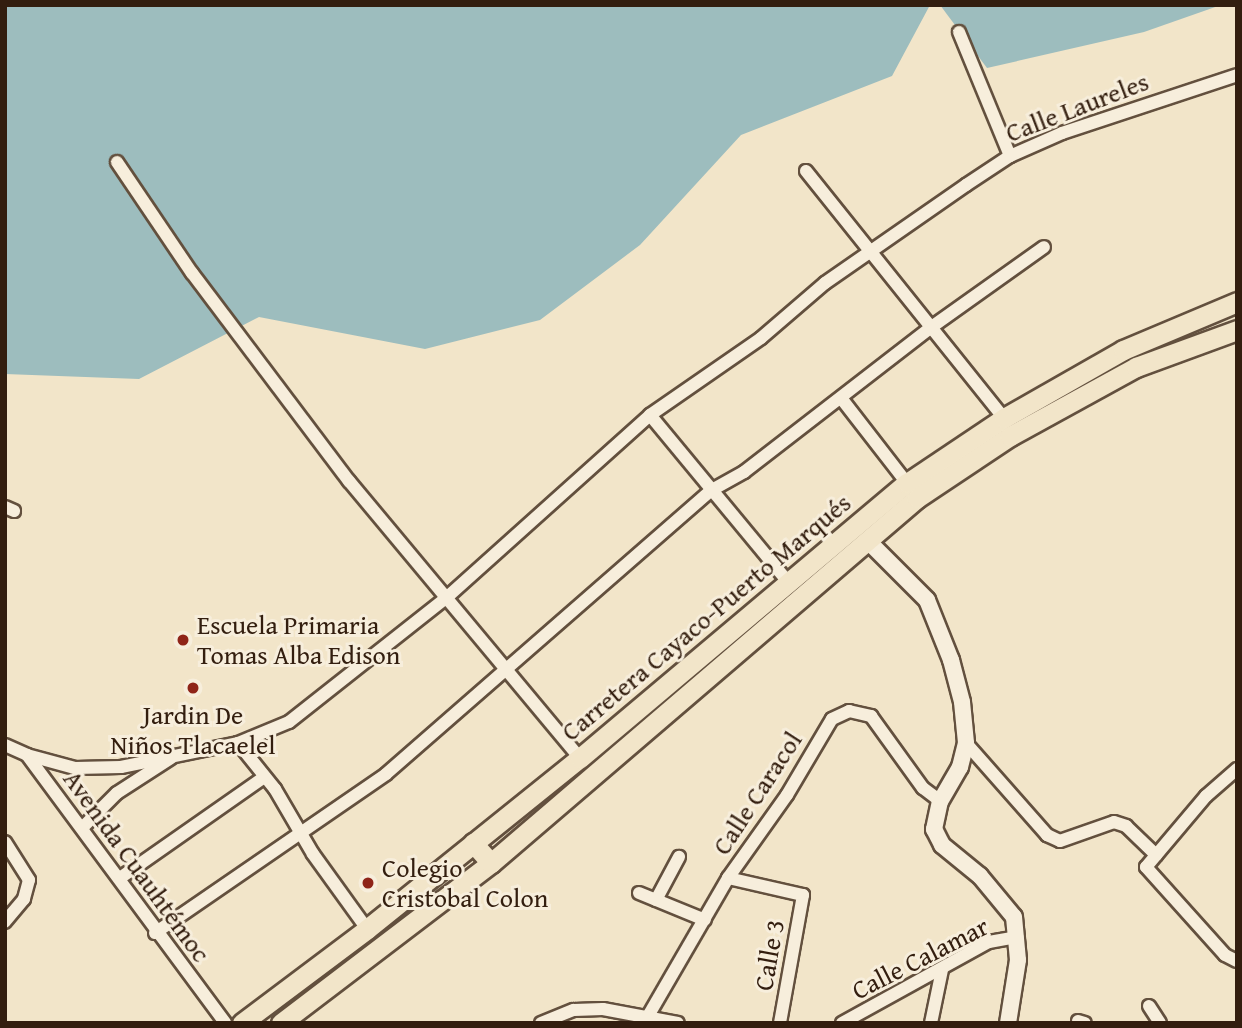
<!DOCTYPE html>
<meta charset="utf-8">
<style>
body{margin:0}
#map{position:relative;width:1242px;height:1028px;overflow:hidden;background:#f2e5c9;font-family:"Gentium Book Plus",serif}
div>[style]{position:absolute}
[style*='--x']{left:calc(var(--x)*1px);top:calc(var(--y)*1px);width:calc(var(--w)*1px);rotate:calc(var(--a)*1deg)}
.water>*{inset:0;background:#9dbdbe}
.roads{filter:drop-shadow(2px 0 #63503e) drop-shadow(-2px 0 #63503e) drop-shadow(0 2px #63503e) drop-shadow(0 -2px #63503e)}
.minor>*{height:12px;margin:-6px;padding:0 6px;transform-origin:6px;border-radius:6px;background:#f7eedc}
.tertiary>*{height:16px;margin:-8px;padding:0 8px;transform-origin:8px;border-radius:8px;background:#f7eedc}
.primary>*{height:19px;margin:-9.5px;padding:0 9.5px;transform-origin:9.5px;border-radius:9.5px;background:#f2e5c9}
.trunk>*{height:19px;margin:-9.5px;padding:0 9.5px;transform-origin:9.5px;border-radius:9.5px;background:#f2e5c9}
.dots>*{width:19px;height:19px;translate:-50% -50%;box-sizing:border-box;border:4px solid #f7eedc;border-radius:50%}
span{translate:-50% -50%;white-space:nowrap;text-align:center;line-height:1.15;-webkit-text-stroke:6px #f7eedc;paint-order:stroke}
.street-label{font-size:26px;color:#331e0f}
.poi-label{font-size:26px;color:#331e0f}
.left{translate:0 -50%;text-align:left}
.frame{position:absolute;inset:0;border:7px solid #331e0f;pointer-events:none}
</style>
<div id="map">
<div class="water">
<div style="clip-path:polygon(5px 5px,930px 5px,892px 76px,741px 135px,640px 245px,540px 320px,425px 349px,259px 317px,139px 379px,5px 374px)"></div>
<div style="clip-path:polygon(940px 5px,1221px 5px,1144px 32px,987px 68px)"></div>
</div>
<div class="roads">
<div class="minor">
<div style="--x:959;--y:32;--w:134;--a:67.6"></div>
<div style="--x:117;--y:162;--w:134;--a:56"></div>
<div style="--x:192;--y:273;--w:261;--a:53"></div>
<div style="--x:349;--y:481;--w:361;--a:50.2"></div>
<div style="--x:806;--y:171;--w:317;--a:51.3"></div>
<div style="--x:841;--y:398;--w:108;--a:52.2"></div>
<div style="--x:650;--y:415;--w:217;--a:50.4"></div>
<div style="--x:5;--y:507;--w:10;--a:24"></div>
<div style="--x:238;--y:743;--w:59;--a:51.2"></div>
<div style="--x:275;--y:789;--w:75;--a:59.7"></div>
<div style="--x:313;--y:854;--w:92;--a:54.2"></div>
<div style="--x:966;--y:743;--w:123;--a:48.6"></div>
<div style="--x:1047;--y:835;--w:14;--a:25"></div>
<div style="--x:1060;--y:841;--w:57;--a:-19.4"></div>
<div style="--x:1114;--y:822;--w:13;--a:18"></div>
<div style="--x:1126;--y:826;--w:42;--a:44"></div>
<div style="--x:5;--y:745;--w:24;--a:24"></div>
<div style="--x:27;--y:755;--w:333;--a:53.5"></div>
<div style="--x:27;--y:755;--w:50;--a:15.2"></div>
<div style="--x:75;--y:768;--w:46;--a:-1.2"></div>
<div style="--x:121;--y:767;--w:119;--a:-11.6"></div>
<div style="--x:238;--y:743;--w:55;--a:-22.4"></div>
<div style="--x:289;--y:722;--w:199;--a:-38.3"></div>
<div style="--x:445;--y:599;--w:275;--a:-41.9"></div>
<div style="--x:650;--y:415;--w:135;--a:-34.7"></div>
<div style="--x:761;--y:338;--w:84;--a:-40.7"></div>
<div style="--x:825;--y:283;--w:172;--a:-34.8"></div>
<div style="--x:966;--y:185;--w:53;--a:-33.4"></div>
<div style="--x:1010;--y:156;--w:57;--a:-23.9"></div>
<div style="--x:1062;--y:133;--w:184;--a:-18.3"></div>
<div style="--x:1237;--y:769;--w:41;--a:138.9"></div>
<div style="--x:1206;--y:796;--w:93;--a:130.2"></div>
<div style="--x:1146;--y:867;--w:118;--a:48.1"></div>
<div style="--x:1225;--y:955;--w:13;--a:27"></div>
<div style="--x:82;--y:828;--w:49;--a:-45"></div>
<div style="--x:117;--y:793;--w:64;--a:-32.9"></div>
<div style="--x:5;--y:842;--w:45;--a:57.7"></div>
<div style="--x:29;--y:880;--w:20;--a:105"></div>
<div style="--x:24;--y:899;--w:30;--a:130"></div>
<div style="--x:120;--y:878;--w:176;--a:-35"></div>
<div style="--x:728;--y:878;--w:77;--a:12.8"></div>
<div style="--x:803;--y:895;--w:130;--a:100.2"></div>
<div style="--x:639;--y:893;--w:71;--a:22.2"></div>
<div style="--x:656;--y:900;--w:49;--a:-61.9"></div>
<div style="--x:155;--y:933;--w:280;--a:-34.5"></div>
<div style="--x:386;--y:774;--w:430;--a:-41.1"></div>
<div style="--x:710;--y:491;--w:39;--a:-29"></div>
<div style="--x:744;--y:472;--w:239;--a:-37.7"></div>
<div style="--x:933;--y:326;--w:136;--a:-35.4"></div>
<div style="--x:1149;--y:1006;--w:20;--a:57"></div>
<div style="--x:1078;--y:1021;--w:7;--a:16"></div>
<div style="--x:541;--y:1023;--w:35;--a:-22"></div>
<div style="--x:574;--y:1010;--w:29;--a:-2"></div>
<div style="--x:603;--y:1009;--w:76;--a:10.6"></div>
<div style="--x:644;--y:1023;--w:168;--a:-59.9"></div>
<div style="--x:728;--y:878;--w:102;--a:-54.6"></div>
<div style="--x:787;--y:795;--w:88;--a:-59.4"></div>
<div style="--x:832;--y:719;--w:19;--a:-25"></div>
<div style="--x:849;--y:711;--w:23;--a:13"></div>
<div style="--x:871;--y:716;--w:89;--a:54.2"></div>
<div style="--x:923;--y:788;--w:21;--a:37"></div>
<div style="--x:842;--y:1023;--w:168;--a:-28.9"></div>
<div style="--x:989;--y:942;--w:29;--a:-10"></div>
<div style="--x:931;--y:1023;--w:54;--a:-78.3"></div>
</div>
<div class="tertiary">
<div style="--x:869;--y:542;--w:82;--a:45"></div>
<div style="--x:927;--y:600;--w:65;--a:68.2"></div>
<div style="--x:951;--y:660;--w:43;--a:75.3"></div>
<div style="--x:962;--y:702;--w:41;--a:84.4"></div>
<div style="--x:966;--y:743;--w:25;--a:104"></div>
<div style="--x:960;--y:767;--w:39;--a:120"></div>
<div style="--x:940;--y:801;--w:29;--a:102"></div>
<div style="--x:934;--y:829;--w:18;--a:63"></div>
<div style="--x:942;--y:845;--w:49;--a:39.2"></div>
<div style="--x:980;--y:876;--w:53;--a:50.3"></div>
<div style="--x:1014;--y:917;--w:43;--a:84.7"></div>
<div style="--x:1018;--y:960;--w:64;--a:99"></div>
</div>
<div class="primary">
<div style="--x:242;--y:1023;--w:156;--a:-36.9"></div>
<div style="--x:367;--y:929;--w:273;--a:-38.8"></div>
<div style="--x:580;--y:758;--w:427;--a:-40.1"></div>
<div style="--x:907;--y:483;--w:117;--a:-33.8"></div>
<div style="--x:1004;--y:418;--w:137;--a:-29.7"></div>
<div style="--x:1123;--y:350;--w:124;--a:-22.8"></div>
<div style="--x:281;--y:1023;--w:264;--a:-37.3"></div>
<div style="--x:491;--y:863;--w:561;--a:-40.59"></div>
<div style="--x:917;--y:498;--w:112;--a:-33.7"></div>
<div style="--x:1010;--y:436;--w:144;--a:-28.7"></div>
<div style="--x:1136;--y:367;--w:108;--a:-20.1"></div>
</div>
<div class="trunk">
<div style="--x:473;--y:843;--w:27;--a:48"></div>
</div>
</div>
<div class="dots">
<div style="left:183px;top:640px;background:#8f2418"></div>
<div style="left:193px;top:688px;background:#8f2418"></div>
<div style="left:368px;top:883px;background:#8f2418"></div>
</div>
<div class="street-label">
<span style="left:1077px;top:107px;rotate:-21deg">Calle Laureles</span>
<span style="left:706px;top:617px;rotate:-40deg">Carretera Cayaco-Puerto Marqués</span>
<span style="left:757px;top:793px;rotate:-57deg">Calle Caracol</span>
<span style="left:137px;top:866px;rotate:54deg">Avenida Cuauhtémoc</span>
<span style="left:769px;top:955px;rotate:-80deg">Calle 3</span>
<span style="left:920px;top:958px;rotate:-27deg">Calle Calamar</span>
</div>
<div class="poi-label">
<span class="left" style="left:197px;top:640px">Escuela Primaria<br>Tomas Alba Edison</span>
<span style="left:193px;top:730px">Jardin De<br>Niños Tlacaelel</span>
<span class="left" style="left:382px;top:883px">Colegio<br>Cristobal Colon</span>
</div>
<div class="frame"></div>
</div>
